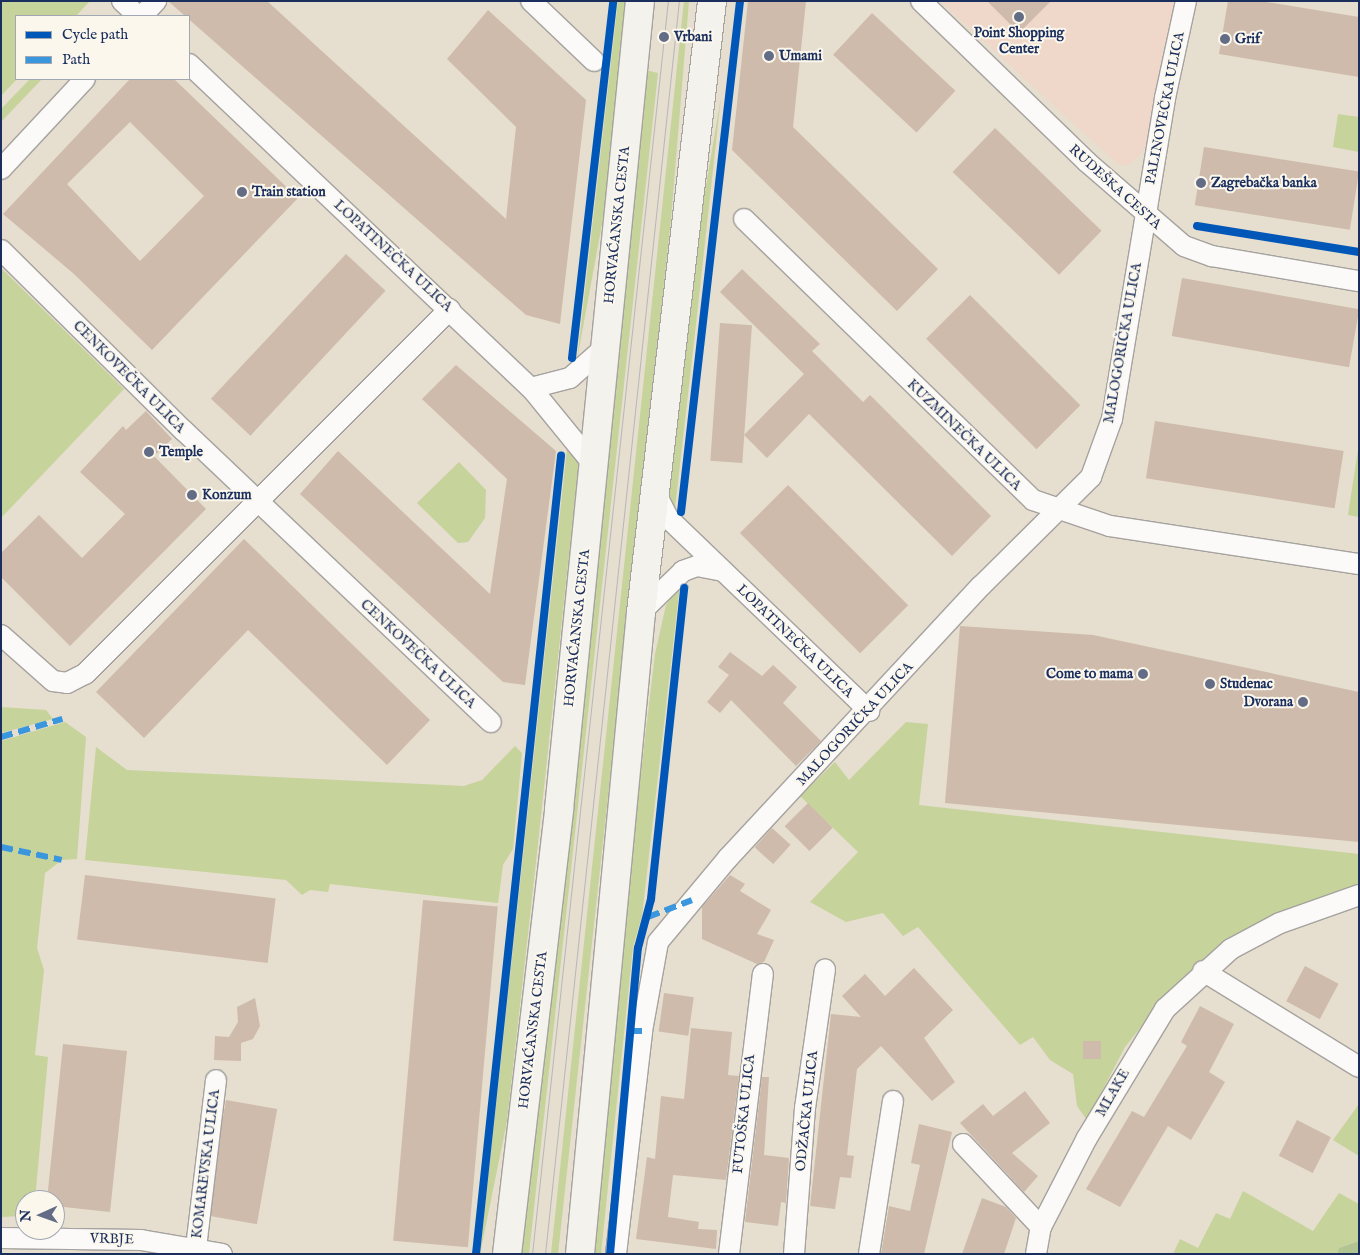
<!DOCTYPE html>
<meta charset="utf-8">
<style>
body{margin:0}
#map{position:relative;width:1360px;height:1255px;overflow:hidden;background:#e6dece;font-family:"IM FELL English",serif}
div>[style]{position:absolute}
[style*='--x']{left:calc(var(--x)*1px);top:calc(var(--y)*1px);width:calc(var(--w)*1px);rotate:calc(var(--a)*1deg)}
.built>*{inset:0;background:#efd7c9}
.green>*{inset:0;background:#c6d39b}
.forest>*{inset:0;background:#b3c493}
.building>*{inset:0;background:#cebbac;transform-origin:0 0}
.roads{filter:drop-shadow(1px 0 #a5a29f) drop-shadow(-1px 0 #a5a29f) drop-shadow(0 1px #a5a29f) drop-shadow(0 -1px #a5a29f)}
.street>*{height:20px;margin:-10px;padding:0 10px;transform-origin:10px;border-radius:10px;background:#fbfaf8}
.secondary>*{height:28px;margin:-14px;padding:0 14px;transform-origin:14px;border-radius:14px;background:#f4f2ed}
.tram>*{height:1px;margin:-0.5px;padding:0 0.5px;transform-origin:0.5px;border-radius:0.5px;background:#b6b7ba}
.quiet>*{height:6px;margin-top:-3px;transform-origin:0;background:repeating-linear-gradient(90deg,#3a97de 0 12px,transparent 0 18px)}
.cycleway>*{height:8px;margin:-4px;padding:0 4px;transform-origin:4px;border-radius:4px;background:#0057b8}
.dots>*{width:14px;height:14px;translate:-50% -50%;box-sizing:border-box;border:2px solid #fbf7ec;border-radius:50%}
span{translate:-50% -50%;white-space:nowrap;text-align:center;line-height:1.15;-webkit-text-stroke:4px #fbf7ec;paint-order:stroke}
.poi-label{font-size:14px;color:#1b2f5e;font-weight:700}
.left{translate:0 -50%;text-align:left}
.right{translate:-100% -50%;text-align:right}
.street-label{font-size:14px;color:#1b2f5e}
.frame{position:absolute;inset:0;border:2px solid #1b2f5e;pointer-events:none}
.legend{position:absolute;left:15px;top:15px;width:175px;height:65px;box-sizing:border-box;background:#fbf7ec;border:1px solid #a1a7b3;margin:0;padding:6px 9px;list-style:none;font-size:15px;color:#1b2f5e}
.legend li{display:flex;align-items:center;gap:10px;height:25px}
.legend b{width:25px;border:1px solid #a1a7b3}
.north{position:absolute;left:15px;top:1190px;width:50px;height:50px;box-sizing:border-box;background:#fbf7ec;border:1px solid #a1a7b3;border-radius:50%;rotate:268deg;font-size:14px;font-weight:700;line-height:20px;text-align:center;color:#1b2f5e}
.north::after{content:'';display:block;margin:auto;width:18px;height:22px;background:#626c85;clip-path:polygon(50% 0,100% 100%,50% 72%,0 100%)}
</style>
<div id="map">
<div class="built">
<div style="clip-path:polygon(940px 1px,1181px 1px,1147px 144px,1138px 157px,1128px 165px,1119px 165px)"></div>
</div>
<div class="green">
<div style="clip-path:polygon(1px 1px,90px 1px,76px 16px,16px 16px,17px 79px,1px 96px)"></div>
<div style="clip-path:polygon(618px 1px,626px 1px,606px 202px,577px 360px)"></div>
<div style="clip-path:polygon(684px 1px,689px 1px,671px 219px,558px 1254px,551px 1254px)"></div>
<div style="clip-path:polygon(645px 70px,658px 73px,529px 1254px,519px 1254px)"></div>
<div style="clip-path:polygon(30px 79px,42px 79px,1px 122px,1px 109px)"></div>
<div style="clip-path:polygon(721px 97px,696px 324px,675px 508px,667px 489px,695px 251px)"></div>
<div style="clip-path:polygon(1338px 114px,1359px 117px,1359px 152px,1333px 147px)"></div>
<div style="clip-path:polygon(1px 268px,124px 389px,1px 518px)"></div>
<div style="clip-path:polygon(568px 439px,579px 459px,578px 471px,536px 862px,507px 1121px,480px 1254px)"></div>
<div style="clip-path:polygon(1358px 450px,1359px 450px,1359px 517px,1348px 515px)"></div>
<div style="clip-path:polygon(459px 462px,486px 490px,485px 518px,468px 542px,458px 543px,417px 503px)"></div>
<div style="clip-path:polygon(680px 584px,642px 916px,633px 947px,601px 1254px,584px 1254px,655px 654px,666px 605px)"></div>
<div style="clip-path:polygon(1px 707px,46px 710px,53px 719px,1px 733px)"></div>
<div style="clip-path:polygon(65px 722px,86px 737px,77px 859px,62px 860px,45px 873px,37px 948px,44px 970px,35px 1055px,48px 1057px,35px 1200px,25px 1200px,22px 1222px,21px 1216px,1px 1217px,1px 741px)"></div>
<div style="clip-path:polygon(906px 722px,928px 724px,919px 805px,1359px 854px,1359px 891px,1220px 950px,1173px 987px,1125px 1047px,1087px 1120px,1077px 1106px,1073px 1074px,1050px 1060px,1033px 1037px,1020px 1045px,918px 927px,903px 936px,883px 913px,846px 922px,810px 902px,858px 852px,800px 796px,835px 762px,849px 780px)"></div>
<div style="clip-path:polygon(515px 746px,522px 753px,513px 849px,503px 865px,498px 903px,330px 884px,328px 892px,310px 890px,302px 895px,286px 880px,85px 860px,96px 747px,127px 770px,464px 786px,482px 780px)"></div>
<div style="clip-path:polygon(1359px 1104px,1359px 1156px,1333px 1140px)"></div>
<div style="clip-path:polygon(1243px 1191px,1313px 1231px,1339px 1193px,1359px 1204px,1359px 1241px,1339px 1248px,1337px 1254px,1173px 1254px,1180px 1239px,1198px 1248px,1216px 1213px,1230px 1219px)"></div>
</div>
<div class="forest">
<div style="clip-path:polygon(1359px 1241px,1359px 1254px,1337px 1254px,1339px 1248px)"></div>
</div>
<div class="building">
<div style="clip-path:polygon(168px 1px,267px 1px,506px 219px,516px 127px,447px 59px,488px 10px,586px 100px,560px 324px,526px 315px)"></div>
<div style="clip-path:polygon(748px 1px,806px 1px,793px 127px,938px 269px,897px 311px,732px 150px)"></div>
<div style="clip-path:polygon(987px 1px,1051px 1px,1019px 33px)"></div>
<div style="clip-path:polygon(1228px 1px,1260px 1px,1359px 17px,1359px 77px,1219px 54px)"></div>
<div style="left:872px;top:13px;width:114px;height:57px;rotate:43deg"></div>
<div style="clip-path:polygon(evenodd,130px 79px,174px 79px,298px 198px,152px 350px,74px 274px,3px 214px,130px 79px,130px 122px,204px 196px,140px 261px,67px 184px,130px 122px)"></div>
<div style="left:995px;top:128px;width:148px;height:61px;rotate:44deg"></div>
<div style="left:1204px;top:147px;width:157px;height:59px;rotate:9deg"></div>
<div style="left:346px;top:254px;width:54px;height:198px;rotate:43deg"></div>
<div style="clip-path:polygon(742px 269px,820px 344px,812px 351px,863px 402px,870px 395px,991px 516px,952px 556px,809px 414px,767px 458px,744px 435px,804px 374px,720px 292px)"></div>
<div style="left:1182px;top:278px;width:180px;height:59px;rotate:10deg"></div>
<div style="left:970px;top:295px;width:156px;height:62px;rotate:45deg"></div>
<div style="left:720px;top:323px;width:32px;height:138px;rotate:4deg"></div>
<div style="clip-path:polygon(456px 365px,556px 451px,525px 685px,503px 682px,300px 494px,338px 451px,490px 594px,507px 479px,422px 399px)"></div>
<div style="clip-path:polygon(146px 411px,172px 439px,154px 456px,206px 509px,70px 646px,1px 577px,1px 553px,39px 515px,82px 558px,125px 514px,80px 472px,123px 426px,126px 430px)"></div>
<div style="left:1155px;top:421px;width:191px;height:58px;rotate:9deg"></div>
<div style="left:788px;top:485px;width:170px;height:68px;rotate:45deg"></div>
<div style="clip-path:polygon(244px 539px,430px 720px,387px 765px,248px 630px,144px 738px,96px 692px)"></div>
<div style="clip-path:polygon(960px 626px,1093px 635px,1359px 692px,1359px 842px,945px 803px)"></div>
<div style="clip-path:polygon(730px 652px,762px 676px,773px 665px,797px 687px,783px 703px,821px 741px,796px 766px,731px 700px,720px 713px,707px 702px,729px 675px,718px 667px)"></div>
<div style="left:808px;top:803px;width:35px;height:33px;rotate:45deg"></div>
<div style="left:772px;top:828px;width:25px;height:26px;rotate:42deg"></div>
<div style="left:85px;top:875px;width:192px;height:65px;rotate:7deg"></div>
<div style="clip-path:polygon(730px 875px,745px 884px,740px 891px,771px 910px,757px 934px,774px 940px,764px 962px,757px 964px,702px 939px,702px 907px)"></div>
<div style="left:423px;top:900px;width:75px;height:342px;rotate:5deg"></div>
<div style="left:1305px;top:966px;width:38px;height:40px;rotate:28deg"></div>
<div style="clip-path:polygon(914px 968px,953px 1010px,924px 1038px,955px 1082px,932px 1101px,881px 1046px,857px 1069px,847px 1155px,854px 1156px,851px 1178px,840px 1177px,835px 1209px,810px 1206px,831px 1014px,861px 1017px,842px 996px,865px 974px,885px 996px)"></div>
<div style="left:664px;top:993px;width:30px;height:39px;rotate:8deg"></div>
<div style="clip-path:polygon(255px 998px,260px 1026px,253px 1039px,241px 1043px,241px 1061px,214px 1060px,215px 1036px,229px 1037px,238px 1022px,237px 1007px)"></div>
<div style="clip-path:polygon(1200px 1006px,1234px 1024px,1209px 1072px,1225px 1082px,1191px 1140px,1168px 1126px,1120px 1207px,1086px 1189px,1132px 1111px,1144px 1117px,1187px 1046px,1181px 1042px)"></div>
<div style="clip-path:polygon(691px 1028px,732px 1032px,728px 1075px,739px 1076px,726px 1180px,673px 1175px,668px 1217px,699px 1222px,698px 1229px,717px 1230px,716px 1249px,636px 1239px,647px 1157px,655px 1159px,661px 1096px,684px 1099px)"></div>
<div style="left:1083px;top:1041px;width:18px;height:18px"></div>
<div style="clip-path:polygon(63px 1044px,127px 1051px,110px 1212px,55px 1206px,55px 1200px,47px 1200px)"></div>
<div style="clip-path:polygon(762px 1077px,769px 1077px,764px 1155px,789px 1158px,786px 1203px,781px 1202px,778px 1226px,745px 1222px)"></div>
<div style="clip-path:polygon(1025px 1091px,1050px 1123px,1012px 1153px,1038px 1176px,1024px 1192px,960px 1123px,983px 1104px,993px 1116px)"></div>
<div style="left:226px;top:1100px;width:52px;height:117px;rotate:10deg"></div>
<div style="left:1297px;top:1120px;width:38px;height:40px;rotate:27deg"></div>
<div style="clip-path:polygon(919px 1124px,952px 1132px,924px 1254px,881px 1254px,889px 1206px,910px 1211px,920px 1165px,911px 1163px)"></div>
<div style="clip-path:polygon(982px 1198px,1006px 1207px,1016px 1218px,1004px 1254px,962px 1254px)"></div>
</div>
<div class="roads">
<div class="street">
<div style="--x:122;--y:1;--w:22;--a:43"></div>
<div style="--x:531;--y:1;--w:87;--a:43.6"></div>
<div style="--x:921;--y:1;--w:231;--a:44.1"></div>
<div style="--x:1087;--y:162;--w:128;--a:40.9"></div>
<div style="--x:1184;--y:246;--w:30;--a:20"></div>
<div style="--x:1212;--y:256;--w:149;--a:9.7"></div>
<div style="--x:142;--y:16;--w:21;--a:-47"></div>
<div style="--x:189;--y:64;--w:471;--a:43.5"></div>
<div style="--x:531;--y:388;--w:98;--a:50.8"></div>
<div style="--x:1;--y:169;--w:123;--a:-47"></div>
<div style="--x:744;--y:219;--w:403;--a:44.2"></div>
<div style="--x:1033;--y:500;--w:81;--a:18.7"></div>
<div style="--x:1110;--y:526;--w:252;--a:8.7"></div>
<div style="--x:1;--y:250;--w:257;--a:44.7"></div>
<div style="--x:184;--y:431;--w:423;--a:43.5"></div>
<div style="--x:531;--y:388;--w:40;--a:-14.4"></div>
<div style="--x:570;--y:378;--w:45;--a:-41.4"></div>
<div style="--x:655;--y:492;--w:29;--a:63"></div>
<div style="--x:668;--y:518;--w:279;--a:43.8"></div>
<div style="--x:641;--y:612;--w:59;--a:-44.3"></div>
<div style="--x:683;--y:571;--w:15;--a:-20"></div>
<div style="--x:697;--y:566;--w:25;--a:11"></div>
<div style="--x:1;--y:635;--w:69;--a:41.5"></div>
<div style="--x:53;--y:681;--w:14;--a:8"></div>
<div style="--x:67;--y:683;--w:20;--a:-27"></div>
<div style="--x:85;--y:674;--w:516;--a:-45"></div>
<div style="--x:1203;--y:971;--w:183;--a:31.6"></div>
<div style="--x:963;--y:1144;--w:114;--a:46.8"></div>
<div style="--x:1;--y:1238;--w:140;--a:0.8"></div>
<div style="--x:141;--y:1240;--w:82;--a:9.8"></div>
<div style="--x:196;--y:1248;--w:169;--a:-83.2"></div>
<div style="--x:616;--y:1254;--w:225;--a:-83.3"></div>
<div style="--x:642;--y:1031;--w:90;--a:-79.8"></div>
<div style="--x:658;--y:942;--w:109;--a:-50.2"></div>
<div style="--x:728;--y:858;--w:371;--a:-47.1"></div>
<div style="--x:981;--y:586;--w:155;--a:-44.7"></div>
<div style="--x:1091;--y:477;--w:62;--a:-70.1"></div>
<div style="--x:1112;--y:419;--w:325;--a:-80.6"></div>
<div style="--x:1165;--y:98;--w:99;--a:-77.8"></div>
<div style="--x:729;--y:1254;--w:282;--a:-83.1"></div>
<div style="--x:794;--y:1254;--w:146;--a:-85.7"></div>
<div style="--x:805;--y:1108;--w:140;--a:-81.8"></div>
<div style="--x:869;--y:1254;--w:155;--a:-81.1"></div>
<div style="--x:1036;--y:1254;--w:27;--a:-80"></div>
<div style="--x:1041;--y:1227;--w:100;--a:-62.7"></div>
<div style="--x:1087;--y:1138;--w:151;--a:-58.8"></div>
<div style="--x:1165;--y:1009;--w:89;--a:-42.3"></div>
<div style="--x:1231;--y:949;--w:55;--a:-28"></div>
<div style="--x:1280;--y:923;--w:84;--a:-19.5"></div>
</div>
<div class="secondary">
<div style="--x:507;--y:1254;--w:448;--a:-83.3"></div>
<div style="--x:559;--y:809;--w:812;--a:-84.28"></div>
<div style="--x:580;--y:1254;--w:645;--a:-84.57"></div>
<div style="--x:641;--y:612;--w:615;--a:-83.37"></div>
</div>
</div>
<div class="tram">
<div style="--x:532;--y:1254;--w:1260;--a:-83.81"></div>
<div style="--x:545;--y:1254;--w:1260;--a:-83.9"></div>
</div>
<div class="quiet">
<div style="--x:1;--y:737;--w:64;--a:-16.4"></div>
<div style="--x:1;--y:847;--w:62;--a:12"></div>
<div style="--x:648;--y:917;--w:47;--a:-21.1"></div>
<div style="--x:630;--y:1031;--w:12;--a:0"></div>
</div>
<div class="cycleway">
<div style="--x:1197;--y:226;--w:164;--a:9.1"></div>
<div style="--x:572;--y:358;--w:359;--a:-83.4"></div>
<div style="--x:681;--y:512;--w:514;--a:-83.41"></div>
<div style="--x:476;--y:1254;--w:803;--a:-83.92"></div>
<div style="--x:610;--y:1254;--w:307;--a:-84.8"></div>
<div style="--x:638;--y:948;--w:51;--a:-75.1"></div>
<div style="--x:651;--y:899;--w:313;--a:-83.9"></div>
</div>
<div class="dots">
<div style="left:1019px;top:17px;background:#626c85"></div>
<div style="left:664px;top:37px;background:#626c85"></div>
<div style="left:1225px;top:39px;background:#626c85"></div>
<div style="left:769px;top:56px;background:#626c85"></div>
<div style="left:1201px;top:183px;background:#626c85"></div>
<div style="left:242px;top:192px;background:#626c85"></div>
<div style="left:149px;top:452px;background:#626c85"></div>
<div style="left:192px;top:495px;background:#626c85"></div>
<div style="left:1143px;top:674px;background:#626c85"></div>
<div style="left:1210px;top:684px;background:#626c85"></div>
<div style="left:1303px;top:702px;background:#626c85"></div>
</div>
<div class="poi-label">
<span style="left:1019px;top:41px">Point Shopping<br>Center</span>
<span class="left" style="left:674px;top:37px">Vrbani</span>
<span class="left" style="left:1235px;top:39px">Grif</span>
<span class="left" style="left:779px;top:56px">Umami</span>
<span class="left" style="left:1211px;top:183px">Zagrebačka banka</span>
<span class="left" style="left:252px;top:192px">Train station</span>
<span class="left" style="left:159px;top:452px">Temple</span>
<span class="left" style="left:202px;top:495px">Konzum</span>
<span class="right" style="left:1133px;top:674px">Come to mama</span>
<span class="left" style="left:1220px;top:684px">Studenac</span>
<span class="right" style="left:1293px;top:702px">Dvorana</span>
</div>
<div class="street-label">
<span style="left:1165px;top:108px;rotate:-79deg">PALINOVEČKA ULICA</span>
<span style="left:1115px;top:187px;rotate:42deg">RUDEŠKA CESTA</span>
<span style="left:617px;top:225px;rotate:-84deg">HORVAĆANSKA CESTA</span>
<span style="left:393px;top:256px;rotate:43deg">LOPATINEČKA ULICA</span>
<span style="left:1123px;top:343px;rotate:-80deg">MALOGORIČKA ULICA</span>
<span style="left:129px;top:377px;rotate:45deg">CENKOVEČKA ULICA</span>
<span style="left:964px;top:435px;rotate:44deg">KUZMINEČKA ULICA</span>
<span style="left:577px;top:628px;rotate:-84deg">HORVAĆANSKA CESTA</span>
<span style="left:795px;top:641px;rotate:44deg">LOPATINEČKA ULICA</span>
<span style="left:418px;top:654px;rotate:43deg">CENKOVEČKA ULICA</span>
<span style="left:855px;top:724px;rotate:-47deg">MALOGORIČKA ULICA</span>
<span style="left:533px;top:1030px;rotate:-83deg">HORVAĆANSKA CESTA</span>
<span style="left:1113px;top:1093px;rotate:-60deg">MLAKE</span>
<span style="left:807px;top:1111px;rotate:-84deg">ODŽAČKA ULICA</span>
<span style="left:744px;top:1114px;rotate:-84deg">FUTOŠKA ULICA</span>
<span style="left:206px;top:1164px;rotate:-83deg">KOMAREVSKA ULICA</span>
<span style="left:112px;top:1239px;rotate:1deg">VRBJE</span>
</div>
<div class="frame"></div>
<ul class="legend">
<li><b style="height:6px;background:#0057b8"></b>Cycle path</li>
<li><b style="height:6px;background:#3a97de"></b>Path</li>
</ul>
<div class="north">N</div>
</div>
